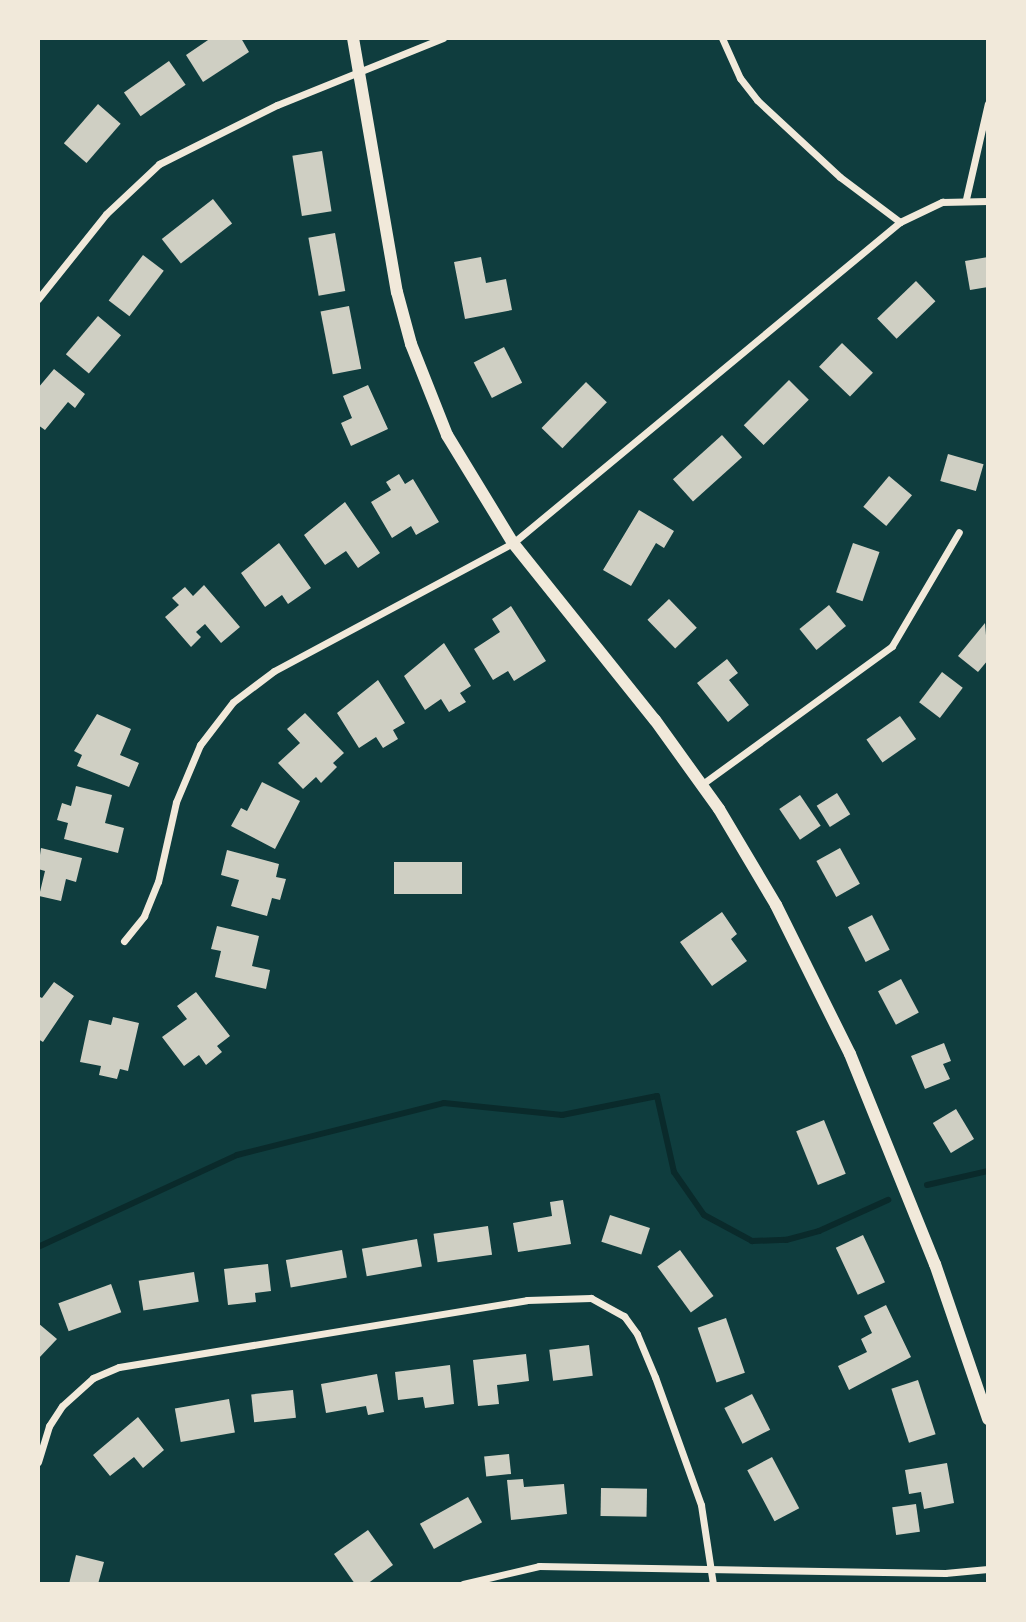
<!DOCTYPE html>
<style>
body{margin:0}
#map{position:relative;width:1026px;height:1622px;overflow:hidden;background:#0f3d3e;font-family:"Asap Condensed",sans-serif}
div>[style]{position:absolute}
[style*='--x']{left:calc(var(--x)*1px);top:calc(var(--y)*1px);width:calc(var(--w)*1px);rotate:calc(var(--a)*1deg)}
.stream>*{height:6px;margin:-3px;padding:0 3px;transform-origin:3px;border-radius:3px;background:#0a2a2b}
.building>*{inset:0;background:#cfcfc3;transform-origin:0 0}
.minor>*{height:7px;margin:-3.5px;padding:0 3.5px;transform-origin:3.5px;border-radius:3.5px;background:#f1e9da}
.tertiary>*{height:12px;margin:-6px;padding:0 6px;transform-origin:6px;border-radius:6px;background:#f1e9da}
span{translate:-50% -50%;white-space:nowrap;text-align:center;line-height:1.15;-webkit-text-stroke:7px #f1e9da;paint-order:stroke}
.frame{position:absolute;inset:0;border:40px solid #f1e9da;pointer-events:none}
</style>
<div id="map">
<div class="stream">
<div style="--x:927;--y:1185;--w:63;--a:-12.9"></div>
<div style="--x:38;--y:1247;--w:219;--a:-24.8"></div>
<div style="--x:237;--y:1155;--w:213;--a:-14.1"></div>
<div style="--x:444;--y:1103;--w:119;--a:5.8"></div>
<div style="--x:562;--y:1115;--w:97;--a:-11.3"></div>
<div style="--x:657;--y:1096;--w:78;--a:77.4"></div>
<div style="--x:674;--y:1172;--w:52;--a:55.1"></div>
<div style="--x:704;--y:1215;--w:55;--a:28.4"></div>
<div style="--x:752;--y:1241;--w:34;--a:-2"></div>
<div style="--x:786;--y:1240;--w:34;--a:-15"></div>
<div style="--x:819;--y:1231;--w:76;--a:-24.2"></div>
</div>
<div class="building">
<div style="clip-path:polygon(211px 38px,241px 38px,249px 52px,203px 82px,186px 55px)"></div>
<div style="left:169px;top:61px;width:29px;height:55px;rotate:55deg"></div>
<div style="left:98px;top:104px;width:30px;height:52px;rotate:41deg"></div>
<div style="left:322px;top:151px;width:61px;height:30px;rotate:81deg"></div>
<div style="left:213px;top:199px;width:31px;height:65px;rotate:52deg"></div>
<div style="left:335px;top:233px;width:59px;height:27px;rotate:80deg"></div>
<div style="left:143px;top:255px;width:26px;height:57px;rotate:37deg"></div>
<div style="clip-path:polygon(481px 257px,486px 283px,506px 279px,512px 310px,465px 319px,454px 262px)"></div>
<div style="clip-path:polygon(988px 257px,988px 287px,970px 290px,965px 261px)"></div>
<div style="left:916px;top:281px;width:28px;height:54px;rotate:46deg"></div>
<div style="left:349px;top:306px;width:64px;height:29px;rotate:79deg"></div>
<div style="left:98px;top:316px;width:30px;height:50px;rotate:40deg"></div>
<div style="left:842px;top:343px;width:43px;height:33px;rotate:44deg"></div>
<div style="left:504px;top:347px;width:40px;height:34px;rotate:63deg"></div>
<div style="clip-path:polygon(54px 369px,85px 394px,75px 408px,68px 402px,45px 430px,38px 425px,38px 388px)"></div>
<div style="left:789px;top:380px;width:28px;height:64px;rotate:45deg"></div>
<div style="left:586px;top:382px;width:29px;height:64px;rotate:44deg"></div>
<div style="clip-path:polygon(368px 385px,388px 429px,351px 446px,341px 423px,352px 418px,343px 396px)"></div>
<div style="left:722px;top:435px;width:30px;height:66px;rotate:48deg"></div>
<div style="left:948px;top:454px;width:37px;height:28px;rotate:16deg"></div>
<div style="clip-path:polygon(399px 474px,405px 484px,413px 479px,439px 522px,416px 535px,411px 526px,392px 538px,371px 502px,391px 490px,386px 482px)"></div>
<div style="left:889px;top:476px;width:30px;height:40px;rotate:40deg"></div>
<div style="clip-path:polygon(345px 502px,380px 553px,358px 568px,346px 551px,325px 565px,304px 535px)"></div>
<div style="clip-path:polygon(639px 510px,674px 531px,664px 548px,656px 543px,631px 586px,603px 570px)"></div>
<div style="clip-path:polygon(279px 543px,311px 588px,288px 604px,282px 595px,265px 607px,241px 573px)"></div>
<div style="left:853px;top:543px;width:28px;height:52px;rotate:19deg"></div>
<div style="clip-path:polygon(204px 585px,240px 627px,221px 643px,205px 624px,196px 632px,201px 637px,191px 647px,165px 617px,179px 605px,172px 598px,185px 587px,193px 596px)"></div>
<div style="left:669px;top:599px;width:40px;height:30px;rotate:46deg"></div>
<div style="left:829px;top:605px;width:27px;height:38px;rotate:51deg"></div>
<div style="clip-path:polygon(511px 606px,546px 661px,514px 681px,508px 671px,493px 680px,474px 649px,500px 632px,492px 619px)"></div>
<div style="clip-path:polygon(985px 623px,988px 660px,978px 672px,958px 656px)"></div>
<div style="clip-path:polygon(444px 643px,471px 686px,460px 693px,466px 702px,449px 712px,441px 699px,425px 710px,404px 676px)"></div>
<div style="clip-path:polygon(727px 659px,738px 673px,729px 680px,749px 705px,728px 722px,697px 683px)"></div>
<div style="left:942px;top:672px;width:26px;height:38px;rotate:37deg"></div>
<div style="clip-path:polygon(378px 680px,405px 723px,393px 730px,398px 739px,383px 748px,376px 737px,359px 748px,337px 713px)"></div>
<div style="clip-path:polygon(305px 713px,344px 753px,333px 763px,337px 767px,321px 783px,316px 777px,303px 789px,278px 763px,300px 743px,287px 729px)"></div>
<div style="clip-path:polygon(97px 714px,131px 729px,120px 755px,139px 763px,129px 787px,77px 766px,82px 755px,74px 751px)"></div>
<div style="left:900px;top:716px;width:28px;height:41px;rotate:55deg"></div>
<div style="clip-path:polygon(262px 782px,300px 801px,275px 849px,231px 826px,241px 808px,247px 811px)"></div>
<div style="clip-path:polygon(76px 786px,112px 795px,105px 823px,124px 828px,118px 853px,64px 839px,68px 823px,57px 820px,62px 803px,71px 806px)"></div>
<div style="left:837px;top:793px;width:25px;height:24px;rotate:58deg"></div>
<div style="left:800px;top:795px;width:37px;height:25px;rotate:56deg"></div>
<div style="clip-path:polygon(41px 848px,82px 858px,76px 882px,66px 879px,61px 901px,39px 896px,45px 871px,38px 869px)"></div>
<div style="left:840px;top:848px;width:41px;height:27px;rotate:61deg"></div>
<div style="clip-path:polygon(227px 850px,279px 864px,276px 877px,286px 879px,280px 900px,272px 898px,267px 916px,231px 906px,239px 880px,221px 875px)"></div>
<div style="left:394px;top:862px;width:68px;height:32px"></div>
<div style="clip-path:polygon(722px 912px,737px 934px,731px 939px,747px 961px,712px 986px,680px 942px)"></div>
<div style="left:872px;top:915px;width:39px;height:27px;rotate:63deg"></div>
<div style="clip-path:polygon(217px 926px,259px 936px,252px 966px,270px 970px,266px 989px,215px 977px,221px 951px,211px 949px)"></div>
<div style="left:901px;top:979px;width:38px;height:26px;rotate:62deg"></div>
<div style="clip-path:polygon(54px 982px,74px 996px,43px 1042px,38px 1039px,38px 996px,42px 998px)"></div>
<div style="clip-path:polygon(196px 992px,230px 1036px,217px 1046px,222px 1052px,206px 1065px,199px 1055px,184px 1066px,162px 1037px,187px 1019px,177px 1006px)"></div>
<div style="clip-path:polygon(113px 1017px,139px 1023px,128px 1071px,120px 1069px,117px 1079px,99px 1075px,101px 1066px,80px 1062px,89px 1020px,111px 1025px)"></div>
<div style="clip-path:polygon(944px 1043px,951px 1061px,943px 1064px,950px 1079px,925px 1089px,911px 1056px)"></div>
<div style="left:956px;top:1109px;width:35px;height:27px;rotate:59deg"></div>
<div style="left:824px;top:1120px;width:58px;height:30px;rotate:68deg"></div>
<div style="clip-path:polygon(563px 1200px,571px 1244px,518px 1252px,513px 1223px,552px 1216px,550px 1202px)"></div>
<div style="left:610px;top:1215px;width:42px;height:28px;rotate:18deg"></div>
<div style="left:488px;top:1226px;width:29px;height:55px;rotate:82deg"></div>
<div style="left:863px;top:1235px;width:52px;height:30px;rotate:65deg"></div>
<div style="left:417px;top:1239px;width:28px;height:56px;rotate:80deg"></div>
<div style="left:342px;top:1250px;width:28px;height:57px;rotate:80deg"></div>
<div style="left:680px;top:1250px;width:57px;height:28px;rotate:54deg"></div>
<div style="clip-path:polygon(268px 1264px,271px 1291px,255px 1293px,256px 1302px,228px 1305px,224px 1269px)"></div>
<div style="left:194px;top:1272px;width:30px;height:56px;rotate:81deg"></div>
<div style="left:111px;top:1284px;width:30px;height:56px;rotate:70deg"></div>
<div style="clip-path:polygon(886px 1305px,911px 1357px,849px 1390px,838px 1366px,867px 1352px,861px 1339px,872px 1333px,864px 1316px)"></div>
<div style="left:726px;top:1318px;width:58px;height:30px;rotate:71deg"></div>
<div style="clip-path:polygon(38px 1323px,57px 1339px,38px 1359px)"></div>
<div style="left:589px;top:1345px;width:31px;height:40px;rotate:83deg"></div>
<div style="clip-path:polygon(526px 1354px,529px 1381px,497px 1385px,499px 1404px,478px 1406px,473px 1360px)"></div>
<div style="clip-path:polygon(450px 1365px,454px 1404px,425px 1408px,423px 1397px,398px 1400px,395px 1372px)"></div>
<div style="clip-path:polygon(377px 1374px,384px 1412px,368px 1415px,366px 1406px,326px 1413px,321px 1384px)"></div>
<div style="left:918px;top:1380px;width:57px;height:28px;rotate:72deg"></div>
<div style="left:293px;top:1390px;width:28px;height:42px;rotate:84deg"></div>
<div style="left:752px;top:1394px;width:40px;height:31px;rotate:63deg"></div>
<div style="left:229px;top:1399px;width:34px;height:55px;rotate:80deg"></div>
<div style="clip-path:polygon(138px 1417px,164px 1450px,143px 1468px,134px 1457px,110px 1476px,93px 1455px)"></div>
<div style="left:509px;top:1454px;width:20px;height:25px;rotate:84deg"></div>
<div style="left:772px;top:1457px;width:58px;height:28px;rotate:62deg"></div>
<div style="clip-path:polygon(947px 1463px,954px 1503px,924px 1509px,921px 1492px,909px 1494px,905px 1470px)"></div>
<div style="clip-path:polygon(523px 1479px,524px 1487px,564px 1484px,567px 1514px,511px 1520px,507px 1480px)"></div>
<div style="left:601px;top:1488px;width:46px;height:28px;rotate:1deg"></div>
<div style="left:468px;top:1497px;width:29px;height:55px;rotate:61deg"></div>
<div style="left:916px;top:1504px;width:28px;height:24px;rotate:82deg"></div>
<div style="clip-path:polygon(368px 1530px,393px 1565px,367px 1584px,355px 1584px,334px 1554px)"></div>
<div style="clip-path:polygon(76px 1555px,104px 1562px,98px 1584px,69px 1584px)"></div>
</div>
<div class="minor">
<div style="--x:722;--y:38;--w:44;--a:65.8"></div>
<div style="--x:740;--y:78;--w:28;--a:52"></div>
<div style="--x:757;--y:100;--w:113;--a:42.9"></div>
<div style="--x:840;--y:177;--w:75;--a:36.9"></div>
<div style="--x:966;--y:199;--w:98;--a:-77.1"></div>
<div style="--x:38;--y:299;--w:109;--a:-51.3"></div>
<div style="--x:106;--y:214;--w:73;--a:-43.3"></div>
<div style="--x:159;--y:164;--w:132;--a:-26.6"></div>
<div style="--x:277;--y:105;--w:179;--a:-22"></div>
<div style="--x:701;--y:785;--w:236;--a:-36"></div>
<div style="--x:892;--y:646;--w:132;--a:-59.6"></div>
<div style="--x:124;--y:941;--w:32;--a:-51"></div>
<div style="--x:144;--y:916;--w:37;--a:-68"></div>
<div style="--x:158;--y:882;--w:82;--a:-77.3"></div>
<div style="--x:176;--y:802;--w:62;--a:-67.2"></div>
<div style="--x:200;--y:745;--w:54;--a:-52.5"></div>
<div style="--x:233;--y:702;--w:51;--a:-37.1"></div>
<div style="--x:274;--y:671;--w:271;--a:-28.2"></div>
<div style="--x:513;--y:543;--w:503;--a:-39.67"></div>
<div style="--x:900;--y:222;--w:47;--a:-25.5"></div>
<div style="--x:942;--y:202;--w:46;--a:-1.2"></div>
<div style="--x:38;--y:1462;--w:38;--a:-73"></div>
<div style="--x:49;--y:1426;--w:24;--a:-57"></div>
<div style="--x:62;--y:1406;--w:42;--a:-42.1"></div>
<div style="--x:93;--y:1378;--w:28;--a:-23"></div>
<div style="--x:119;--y:1367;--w:413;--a:-9.3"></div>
<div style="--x:527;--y:1300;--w:64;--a:-1.8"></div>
<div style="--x:591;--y:1298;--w:38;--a:29"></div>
<div style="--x:624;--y:1316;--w:22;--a:54"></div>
<div style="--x:637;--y:1334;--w:47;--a:67.3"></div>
<div style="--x:655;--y:1377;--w:136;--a:70.2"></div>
<div style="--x:701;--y:1505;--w:80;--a:81.4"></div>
<div style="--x:463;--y:1584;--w:78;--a:-13.3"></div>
<div style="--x:539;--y:1566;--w:406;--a:1"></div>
<div style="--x:945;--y:1573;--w:43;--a:-5.3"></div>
</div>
<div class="tertiary">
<div style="--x:353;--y:38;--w:258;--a:80.2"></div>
<div style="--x:397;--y:292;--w:54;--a:74.9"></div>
<div style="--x:411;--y:344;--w:98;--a:68.4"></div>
<div style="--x:447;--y:435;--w:127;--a:58.6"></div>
<div style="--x:513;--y:543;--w:227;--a:51.3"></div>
<div style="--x:655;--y:720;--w:110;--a:54.3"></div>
<div style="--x:719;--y:809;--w:112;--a:59.3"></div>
<div style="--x:776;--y:905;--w:166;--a:63.6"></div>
<div style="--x:850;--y:1054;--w:227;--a:68"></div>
<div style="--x:935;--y:1264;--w:164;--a:71.1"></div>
</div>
<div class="frame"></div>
</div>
